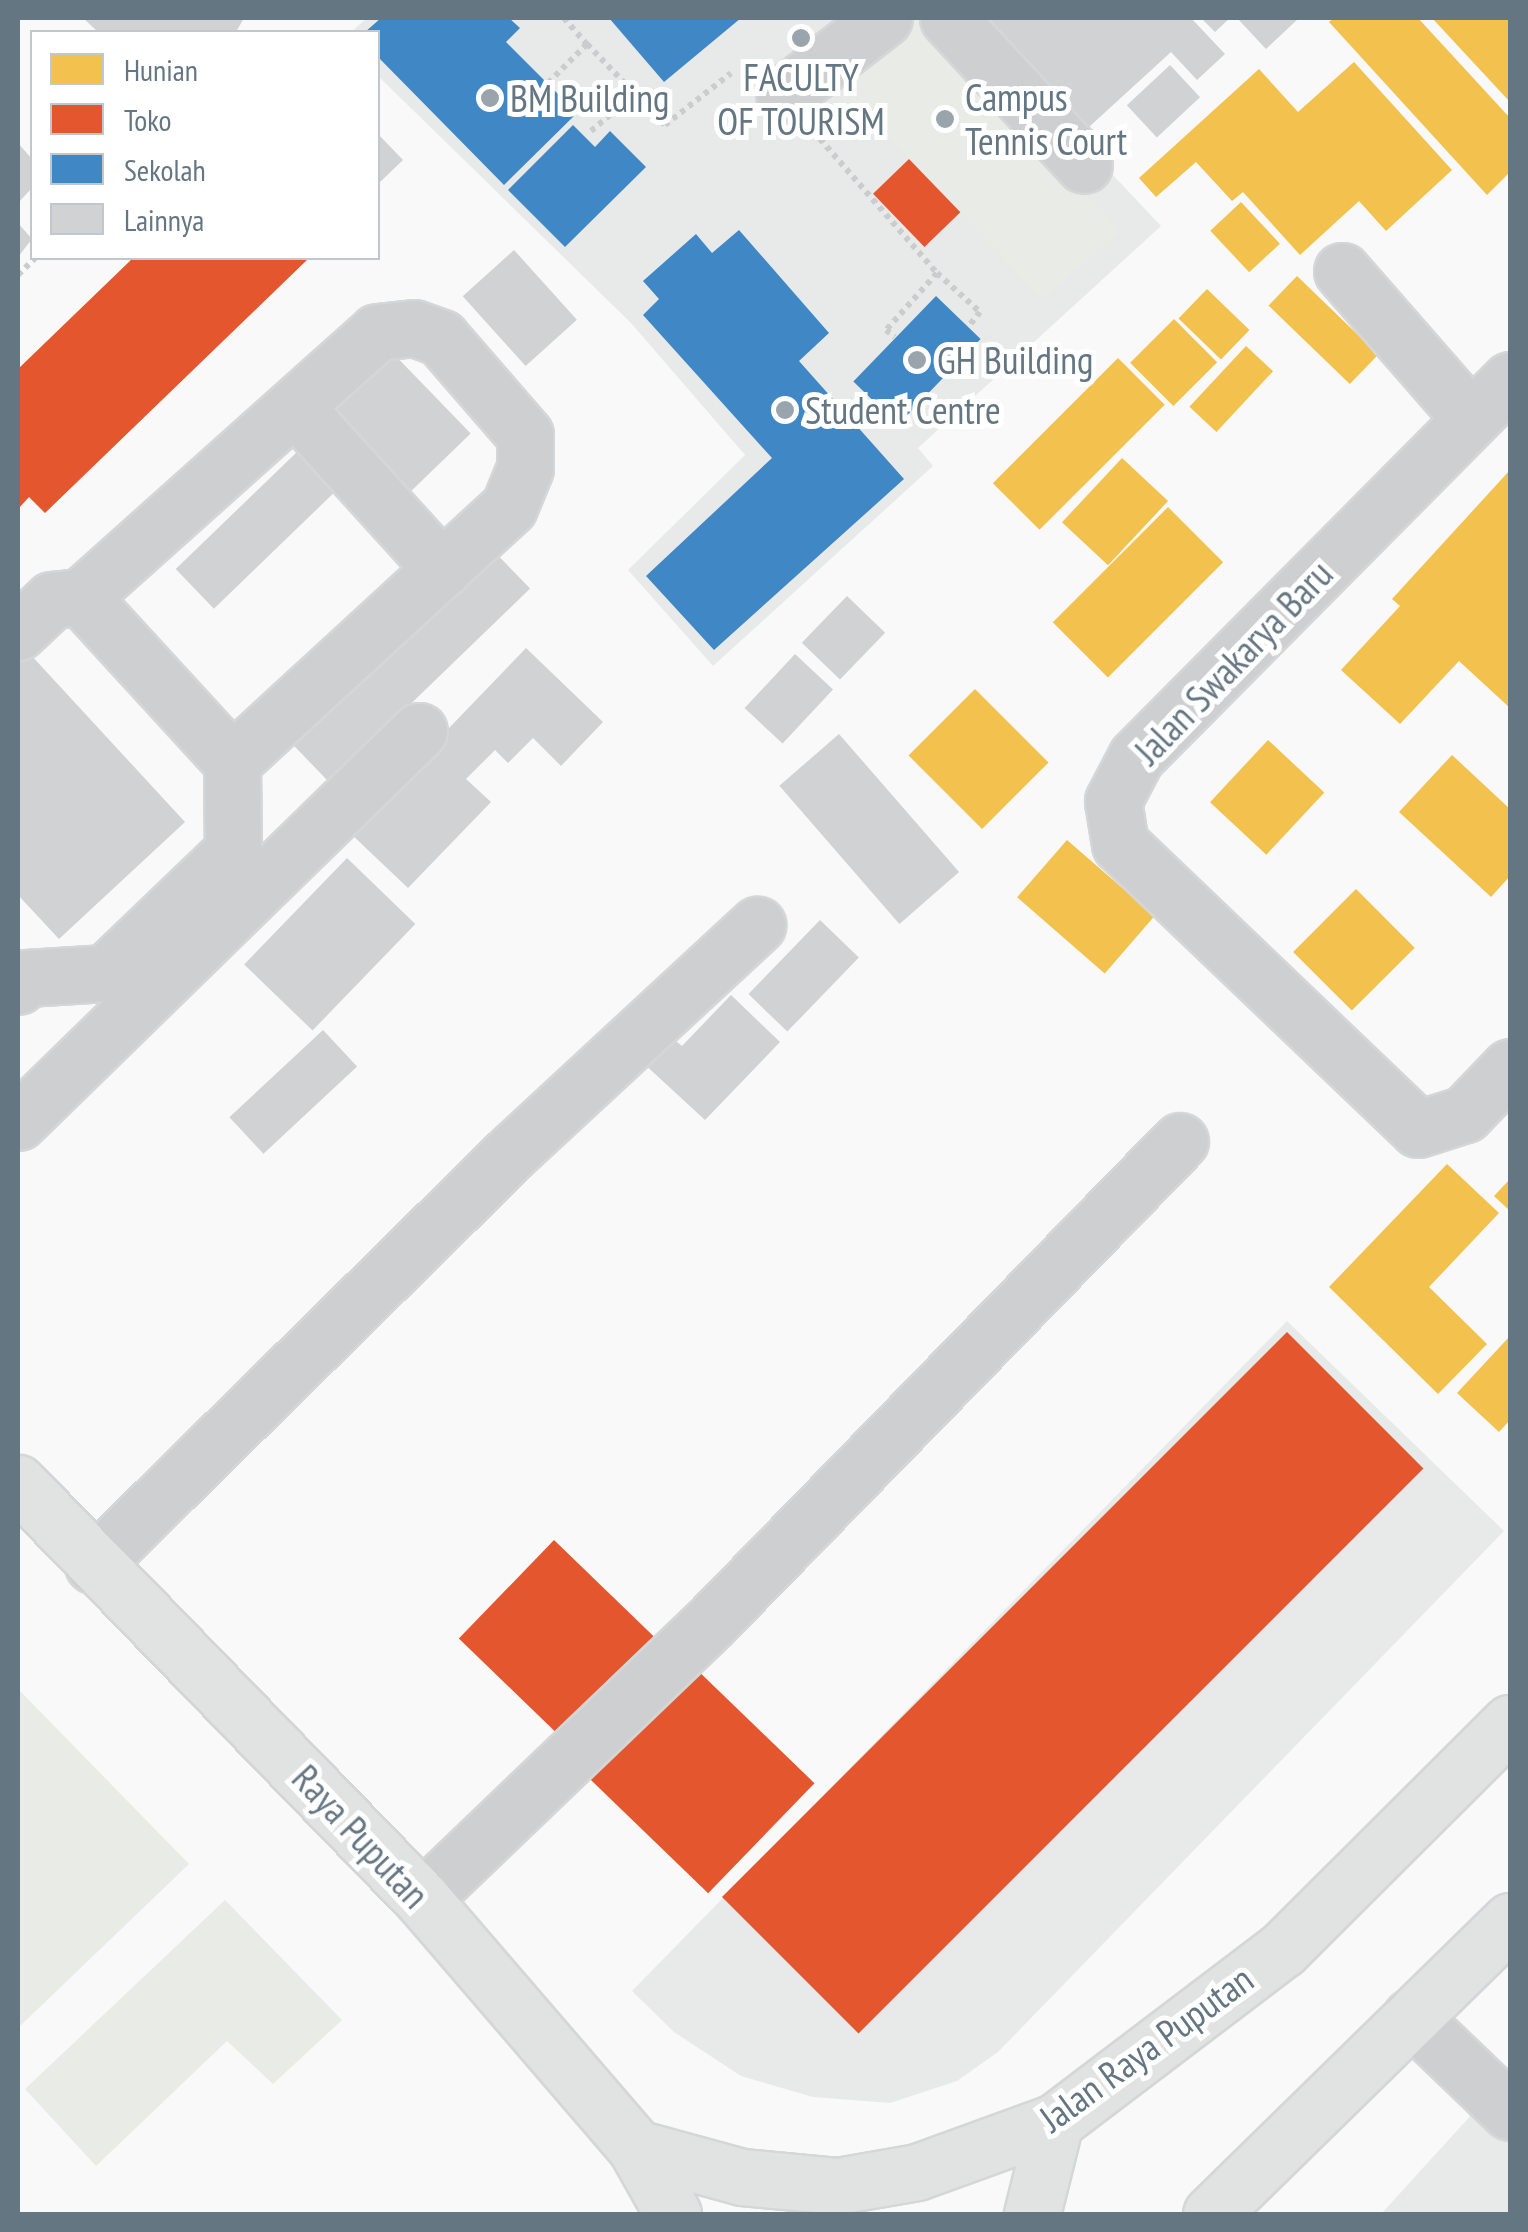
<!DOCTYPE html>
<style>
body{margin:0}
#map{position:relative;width:1528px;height:2232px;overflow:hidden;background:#f9f9f9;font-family:"PT Sans Narrow",sans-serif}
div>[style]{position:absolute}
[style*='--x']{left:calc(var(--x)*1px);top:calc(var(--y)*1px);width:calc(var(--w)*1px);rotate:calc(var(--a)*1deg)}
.built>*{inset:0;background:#e8e9e9}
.green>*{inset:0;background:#e8ebe6}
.homes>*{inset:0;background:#f2c14e;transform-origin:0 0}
.shops>*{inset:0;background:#e4572e;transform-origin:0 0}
.schools>*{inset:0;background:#3f88c5;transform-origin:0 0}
.building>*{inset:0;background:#d0d2d3;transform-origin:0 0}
.path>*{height:6px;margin-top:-3px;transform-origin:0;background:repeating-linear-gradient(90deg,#cbcccd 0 5px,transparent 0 10px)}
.roads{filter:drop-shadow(2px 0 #d5d6d7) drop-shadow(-2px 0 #d5d6d7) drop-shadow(0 2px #d5d6d7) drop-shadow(0 -2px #d5d6d7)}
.minor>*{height:55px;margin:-27.5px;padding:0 27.5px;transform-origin:27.5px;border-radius:27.5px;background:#cecfd0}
.major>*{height:55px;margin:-27.5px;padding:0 27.5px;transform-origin:27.5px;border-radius:27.5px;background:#e1e2e2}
.dots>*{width:28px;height:28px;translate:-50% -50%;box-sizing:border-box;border:5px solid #fff;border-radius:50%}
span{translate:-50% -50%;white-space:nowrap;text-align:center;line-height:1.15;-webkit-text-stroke:10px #fff;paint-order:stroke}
.poi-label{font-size:38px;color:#657683}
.left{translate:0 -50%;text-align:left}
.street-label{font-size:38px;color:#657683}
.frame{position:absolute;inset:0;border:20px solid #657683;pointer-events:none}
.legend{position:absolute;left:30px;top:30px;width:350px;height:230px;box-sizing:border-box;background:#fff;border:2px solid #c1c8cd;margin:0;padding:12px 18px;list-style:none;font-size:30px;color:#657683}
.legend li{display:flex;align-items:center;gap:20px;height:50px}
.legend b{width:50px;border:2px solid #c1c8cd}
</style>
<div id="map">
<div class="built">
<div style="clip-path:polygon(367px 18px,965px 18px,1161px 226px,918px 448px,933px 466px,713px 666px,628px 570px,745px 455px,631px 323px,378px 76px,378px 32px,351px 32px)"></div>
<div style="clip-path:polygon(1287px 1321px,1504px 1531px,998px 2052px,957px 2081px,890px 2103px,813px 2097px,741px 2076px,674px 2032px,632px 1991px)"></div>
<div style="clip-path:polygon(1510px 2073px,1510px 2214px,1381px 2214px,1474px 2112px)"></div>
</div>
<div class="green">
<div style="clip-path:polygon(913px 18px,925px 18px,1120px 231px,1043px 299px,834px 80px)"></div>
<div style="clip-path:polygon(18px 1689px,189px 1864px,18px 2028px)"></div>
<div style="clip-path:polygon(225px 1900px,342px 2020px,273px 2084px,227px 2041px,96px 2166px,25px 2089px)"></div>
</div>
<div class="homes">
<div style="clip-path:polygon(1334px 18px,1418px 18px,1510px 118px,1510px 172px,1487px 195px,1329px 22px)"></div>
<div style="clip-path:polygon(1432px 18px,1510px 18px,1510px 102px)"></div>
<div style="clip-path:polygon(1354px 62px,1452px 170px,1386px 231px,1359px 201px,1300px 255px,1243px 192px,1232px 201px,1196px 162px,1156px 197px,1139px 178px,1259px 69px,1298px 112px)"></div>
<div style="left:1241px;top:202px;width:57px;height:42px;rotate:47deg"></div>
<div style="left:1297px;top:276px;width:113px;height:41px;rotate:44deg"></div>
<div style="left:1207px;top:289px;width:59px;height:41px;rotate:44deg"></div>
<div style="left:1174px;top:319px;width:61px;height:62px;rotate:45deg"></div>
<div style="left:1246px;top:346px;width:37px;height:83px;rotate:43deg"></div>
<div style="left:1118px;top:358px;width:66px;height:177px;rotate:45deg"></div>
<div style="left:1122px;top:458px;width:63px;height:88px;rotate:43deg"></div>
<div style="clip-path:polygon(1510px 470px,1510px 708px,1459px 661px,1400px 724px,1341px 670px,1400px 606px,1392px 599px)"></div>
<div style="left:1168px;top:507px;width:78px;height:163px;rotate:45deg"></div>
<div style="left:975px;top:689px;width:104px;height:94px;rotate:45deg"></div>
<div style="left:1268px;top:740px;width:77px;height:85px;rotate:43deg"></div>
<div style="clip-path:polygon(1452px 755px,1510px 809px,1510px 876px,1491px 897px,1399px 812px)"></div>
<div style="left:1067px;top:840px;width:116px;height:76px;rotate:41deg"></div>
<div style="left:1356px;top:889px;width:83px;height:89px;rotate:45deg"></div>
<div style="clip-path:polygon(1447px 1164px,1499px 1213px,1429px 1287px,1487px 1344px,1438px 1394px,1329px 1287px)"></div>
<div style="clip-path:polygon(1510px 1179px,1510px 1211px,1494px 1196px)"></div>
<div style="clip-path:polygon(1510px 1336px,1510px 1420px,1499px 1432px,1457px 1393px)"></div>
</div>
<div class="shops">
<div style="left:909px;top:159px;width:74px;height:50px;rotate:46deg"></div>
<div style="clip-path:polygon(133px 258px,309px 258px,45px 513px,29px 497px,18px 509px,18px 369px)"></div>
<div style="left:1287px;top:1332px;width:193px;height:799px;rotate:45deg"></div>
<div style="left:554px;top:1540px;width:146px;height:137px;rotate:44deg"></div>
<div style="left:690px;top:1663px;width:173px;height:153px;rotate:44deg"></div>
</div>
<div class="schools">
<div style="clip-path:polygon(381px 18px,509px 18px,520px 28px,506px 42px,577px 113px,504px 185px,378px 57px,378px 32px,365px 32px)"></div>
<div style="clip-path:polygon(609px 18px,741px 18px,664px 82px)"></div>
<div style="clip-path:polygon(573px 125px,595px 147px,610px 131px,646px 167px,565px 247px,508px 190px)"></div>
<div style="clip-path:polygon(739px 230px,829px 333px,799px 361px,904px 479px,714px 650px,646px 576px,772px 458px,643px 315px,659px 299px,643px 281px,696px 234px,712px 253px)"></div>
<div style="left:936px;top:296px;width:62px;height:119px;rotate:44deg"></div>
</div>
<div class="building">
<div style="clip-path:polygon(83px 18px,244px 18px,236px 32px,98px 32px)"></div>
<div style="clip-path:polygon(989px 18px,1191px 18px,1225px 54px,1197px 80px,1171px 52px,1089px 127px)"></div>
<div style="clip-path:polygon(1201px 18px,1230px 18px,1215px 32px)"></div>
<div style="clip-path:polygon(1237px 18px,1299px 18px,1266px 49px)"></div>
<div style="left:1170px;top:65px;width:44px;height:59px;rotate:47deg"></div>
<div style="clip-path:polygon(378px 134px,403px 160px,378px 184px)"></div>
<div style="clip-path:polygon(18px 143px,32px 159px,32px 188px,18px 203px)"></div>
<div style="clip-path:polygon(18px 223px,32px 239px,18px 257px)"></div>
<div style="left:514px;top:250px;width:94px;height:69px;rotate:48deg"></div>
<div style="left:388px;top:348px;width:119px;height:86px;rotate:46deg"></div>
<div style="left:298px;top:451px;width:55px;height:170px;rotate:46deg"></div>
<div style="left:487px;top:544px;width:62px;height:279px;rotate:46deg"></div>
<div style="left:847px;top:596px;width:53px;height:65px;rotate:44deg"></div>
<div style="clip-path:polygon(18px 641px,185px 822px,59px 939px,18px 895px)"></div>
<div style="clip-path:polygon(526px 648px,603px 722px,561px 766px,533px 738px,508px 763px,495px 750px,466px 779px,491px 802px,408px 888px,349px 832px)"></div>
<div style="left:795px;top:654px;width:52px;height:74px;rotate:43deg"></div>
<div style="left:839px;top:734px;width:183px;height:79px;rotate:49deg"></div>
<div style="left:347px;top:858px;width:95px;height:148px;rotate:44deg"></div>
<div style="left:820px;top:920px;width:54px;height:103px;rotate:44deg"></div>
<div style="clip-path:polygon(731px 995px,780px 1042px,705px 1120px,641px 1061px,665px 1032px,682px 1046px)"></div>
<div style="left:323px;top:1030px;width:50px;height:128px;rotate:47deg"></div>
</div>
<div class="path">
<div style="--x:564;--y:18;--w:35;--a:49"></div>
<div style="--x:548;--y:83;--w:55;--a:-45"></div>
<div style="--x:587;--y:44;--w:112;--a:46.1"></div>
<div style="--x:665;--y:125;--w:84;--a:-38.2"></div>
<div style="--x:591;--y:131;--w:57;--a:-40.1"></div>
<div style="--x:820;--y:139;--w:178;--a:48.9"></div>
<div style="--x:937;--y:273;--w:76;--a:131.8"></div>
<div style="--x:886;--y:330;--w:11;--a:38"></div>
<div style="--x:937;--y:273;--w:58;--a:42.2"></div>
<div style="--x:980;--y:312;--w:19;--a:129"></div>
<div style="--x:18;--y:275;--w:24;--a:-45"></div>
</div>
<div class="roads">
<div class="minor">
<div style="--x:948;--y:18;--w:200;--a:47.2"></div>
<div style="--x:784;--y:95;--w:126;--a:-37.6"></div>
<div style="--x:1342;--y:271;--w:196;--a:48.9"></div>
<div style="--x:1510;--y:380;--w:531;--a:134.77"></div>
<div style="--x:1136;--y:757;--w:50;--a:117.6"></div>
<div style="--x:1113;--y:801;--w:44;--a:80.8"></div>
<div style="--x:1120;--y:844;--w:412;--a:43.7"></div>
<div style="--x:1418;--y:1129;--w:49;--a:-17.7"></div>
<div style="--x:1465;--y:1114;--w:65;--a:-46.2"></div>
<div style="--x:295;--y:407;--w:219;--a:47.8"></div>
<div style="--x:81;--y:597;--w:224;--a:47.5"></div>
<div style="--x:18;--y:632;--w:47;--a:-43.3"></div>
<div style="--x:52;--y:600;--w:29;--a:-6"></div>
<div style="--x:81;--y:597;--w:397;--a:-41.8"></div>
<div style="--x:377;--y:332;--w:37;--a:-6"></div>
<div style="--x:414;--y:328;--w:29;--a:20"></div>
<div style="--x:441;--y:338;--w:128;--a:49.1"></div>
<div style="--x:525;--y:435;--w:33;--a:90"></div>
<div style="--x:525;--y:468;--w:42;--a:112.3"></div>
<div style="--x:509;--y:507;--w:377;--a:137.4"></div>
<div style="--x:232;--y:762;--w:89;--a:89.4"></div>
<div style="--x:233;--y:851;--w:176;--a:136.2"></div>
<div style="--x:106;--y:973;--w:80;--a:176.4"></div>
<div style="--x:26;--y:978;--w:11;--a:135"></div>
<div style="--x:18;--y:1122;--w:560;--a:-44.28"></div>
<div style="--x:93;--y:1565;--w:590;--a:-44.59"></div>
<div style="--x:513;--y:1151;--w:333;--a:-42.8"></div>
<div style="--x:422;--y:1899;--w:399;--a:-43.8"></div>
<div style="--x:710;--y:1623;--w:673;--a:-45.72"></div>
<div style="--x:1411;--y:2017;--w:137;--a:43.8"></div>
</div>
<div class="major">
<div style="--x:18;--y:1483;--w:580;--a:45.84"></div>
<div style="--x:422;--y:1899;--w:328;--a:49.3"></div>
<div style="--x:636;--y:2148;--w:76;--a:60.7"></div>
<div style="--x:636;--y:2148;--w:110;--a:15.3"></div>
<div style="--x:742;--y:2177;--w:95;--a:5.4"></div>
<div style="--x:837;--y:2186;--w:81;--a:-9.9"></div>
<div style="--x:917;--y:2172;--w:147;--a:-19.9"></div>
<div style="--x:1055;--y:2122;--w:285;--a:-37.2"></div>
<div style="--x:1282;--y:1950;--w:322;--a:-44.9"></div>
<div style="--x:1032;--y:2214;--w:95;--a:-76"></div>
<div style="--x:1211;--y:2214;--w:419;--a:-44.4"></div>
</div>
</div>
<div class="dots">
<div style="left:801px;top:38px;background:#99a4ac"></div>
<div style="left:490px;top:98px;background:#99a4ac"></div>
<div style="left:945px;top:119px;background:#99a4ac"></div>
<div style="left:917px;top:360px;background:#99a4ac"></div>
<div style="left:785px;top:410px;background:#99a4ac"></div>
</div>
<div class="poi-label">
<span style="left:801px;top:99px">FACULTY<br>OF TOURISM</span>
<span class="left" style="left:965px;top:119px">Campus<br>Tennis Court</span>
<span class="left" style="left:510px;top:98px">BM Building</span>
<span class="left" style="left:937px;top:360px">GH Building</span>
<span class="left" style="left:805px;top:410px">Student Centre</span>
</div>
<div class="street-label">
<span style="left:1233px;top:662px;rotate:-46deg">Jalan Swakarya Baru</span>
<span style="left:361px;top:1836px;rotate:47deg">Raya Puputan</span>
<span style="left:1146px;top:2048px;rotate:-36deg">Jalan Raya Puputan</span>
</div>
<div class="frame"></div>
<ul class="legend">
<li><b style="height:28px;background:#f2c14e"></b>Hunian</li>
<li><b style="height:28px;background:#e4572e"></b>Toko</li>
<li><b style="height:28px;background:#3f88c5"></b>Sekolah</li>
<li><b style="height:28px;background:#d0d2d3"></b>Lainnya</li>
</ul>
</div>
